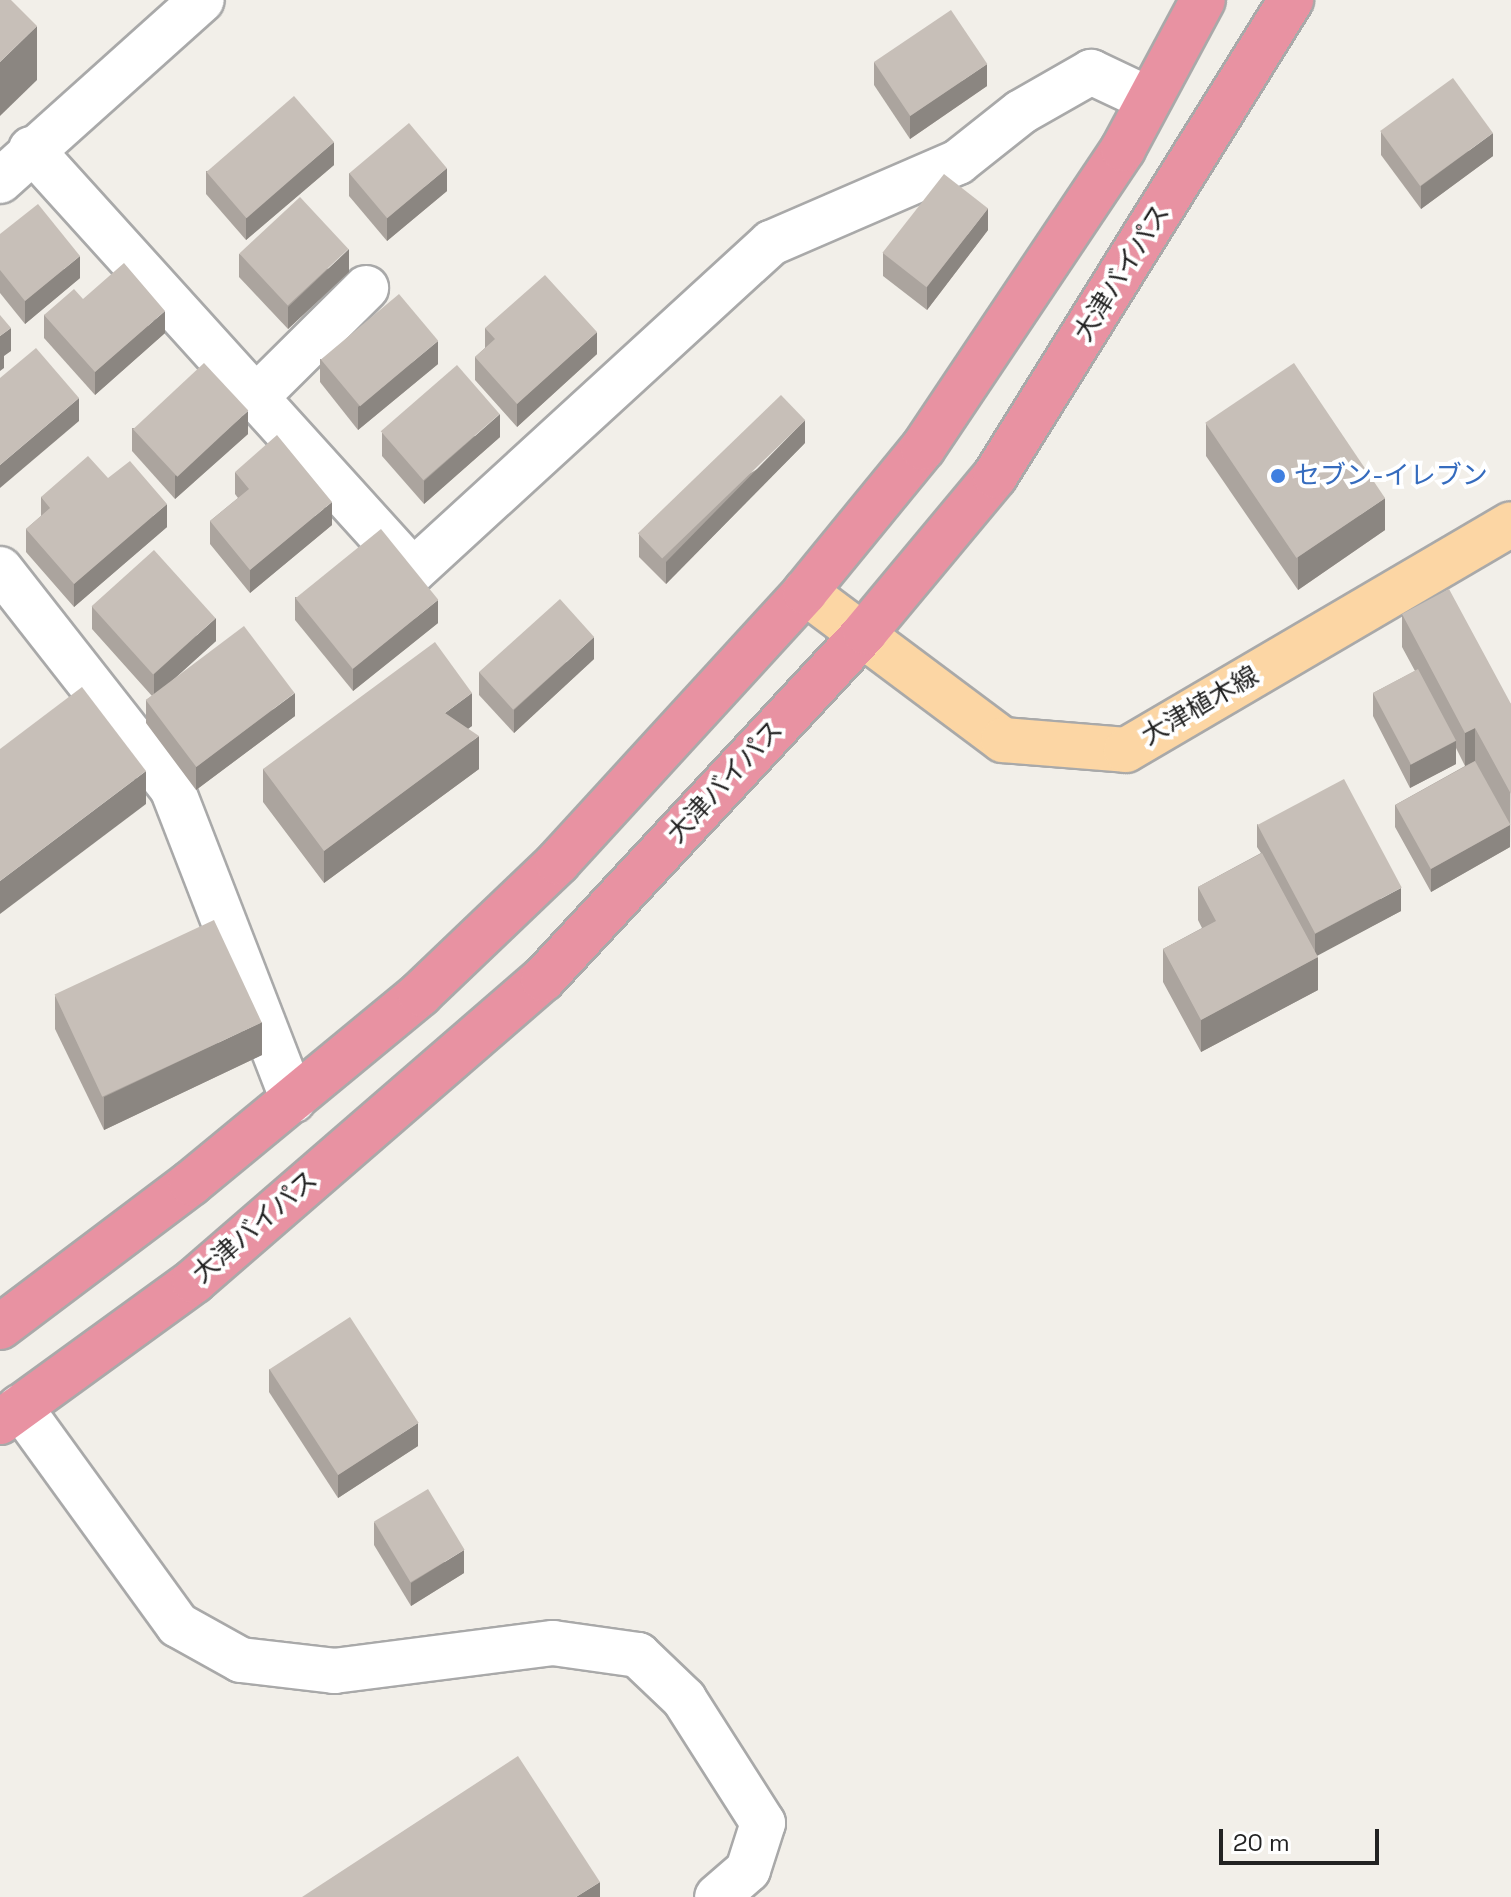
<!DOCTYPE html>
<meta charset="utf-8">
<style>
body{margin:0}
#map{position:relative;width:1511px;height:1897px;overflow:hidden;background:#f2efe9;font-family:"Space Grotesk","Noto Sans JP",sans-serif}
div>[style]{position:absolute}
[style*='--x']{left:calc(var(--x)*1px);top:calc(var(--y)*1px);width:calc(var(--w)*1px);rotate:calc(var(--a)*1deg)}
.roads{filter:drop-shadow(2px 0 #a9a9a9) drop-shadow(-2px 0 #a9a9a9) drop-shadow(0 2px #a9a9a9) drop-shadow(0 -2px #a9a9a9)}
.street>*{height:44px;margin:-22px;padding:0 22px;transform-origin:22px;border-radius:22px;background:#fff}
.primary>*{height:44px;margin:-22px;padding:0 22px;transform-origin:22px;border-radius:22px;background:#fcd6a4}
.highway>*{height:44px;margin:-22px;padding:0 22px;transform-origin:22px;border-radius:22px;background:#e892a2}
.wall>*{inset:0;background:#aba49e}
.shaded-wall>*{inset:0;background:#8b8681}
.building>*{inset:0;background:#c7bfb8;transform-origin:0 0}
.dots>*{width:22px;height:22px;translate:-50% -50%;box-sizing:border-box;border:4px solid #fff;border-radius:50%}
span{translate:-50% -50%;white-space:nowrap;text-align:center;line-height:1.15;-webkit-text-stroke:8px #fff;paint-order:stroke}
.street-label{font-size:26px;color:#222}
.shop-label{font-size:26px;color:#366cbe}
.left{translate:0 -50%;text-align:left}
.scale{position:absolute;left:1219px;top:1829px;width:160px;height:36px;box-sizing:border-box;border:4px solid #222;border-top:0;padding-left:10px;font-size:24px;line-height:28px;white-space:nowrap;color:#222;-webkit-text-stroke:6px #fff;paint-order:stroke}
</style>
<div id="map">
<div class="roads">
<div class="street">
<div style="--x:31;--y:149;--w:569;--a:47.85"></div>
<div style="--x:413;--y:571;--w:486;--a:-42.5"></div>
<div style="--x:771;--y:243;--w:204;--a:-23.4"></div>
<div style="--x:958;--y:162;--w:80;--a:-38.4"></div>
<div style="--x:1021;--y:112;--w:81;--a:-29.7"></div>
<div style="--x:1091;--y:72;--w:63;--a:25.3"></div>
<div style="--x:0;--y:181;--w:271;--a:-41.9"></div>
<div style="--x:256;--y:397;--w:155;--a:-44.7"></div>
<div style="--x:0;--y:569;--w:278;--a:51.9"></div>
<div style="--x:172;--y:788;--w:335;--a:68.8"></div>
<div style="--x:20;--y:1407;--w:269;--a:54.1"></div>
<div style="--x:178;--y:1625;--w:72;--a:29.1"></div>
<div style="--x:241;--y:1660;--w:94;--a:6.7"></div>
<div style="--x:334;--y:1671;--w:221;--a:-7.3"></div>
<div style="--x:553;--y:1643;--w:86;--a:8"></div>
<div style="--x:638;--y:1655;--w:64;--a:43.7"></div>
<div style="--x:684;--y:1699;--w:147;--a:57.5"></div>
<div style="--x:763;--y:1823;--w:49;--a:107.7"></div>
<div style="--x:748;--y:1870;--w:41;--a:138.9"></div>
</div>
<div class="primary">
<div style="--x:805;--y:592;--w:247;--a:36.8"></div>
<div style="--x:1003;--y:740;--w:123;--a:4.6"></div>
<div style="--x:1126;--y:750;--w:446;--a:-30.4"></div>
</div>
<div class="highway">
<div style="--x:0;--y:1327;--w:239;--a:-37"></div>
<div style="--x:191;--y:1183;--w:297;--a:-39.5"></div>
<div style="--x:420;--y:994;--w:191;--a:-43.7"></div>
<div style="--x:558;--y:862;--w:366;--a:-47.5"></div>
<div style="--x:805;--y:592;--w:186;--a:-50.7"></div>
<div style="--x:923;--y:448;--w:360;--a:-56.2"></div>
<div style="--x:1123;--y:149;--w:169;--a:-61.8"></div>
<div style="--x:0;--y:1422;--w:240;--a:-36"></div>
<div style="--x:194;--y:1281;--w:462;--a:-40.9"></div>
<div style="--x:543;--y:979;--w:473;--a:-47.1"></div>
<div style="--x:865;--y:632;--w:203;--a:-50.2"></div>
<div style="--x:995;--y:476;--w:561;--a:-58.12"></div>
</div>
</div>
<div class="wall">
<div style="clip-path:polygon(874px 62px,987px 86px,910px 139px,874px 85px)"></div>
<div style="clip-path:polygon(1381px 132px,1493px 156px,1421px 209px,1381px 155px)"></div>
<div style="clip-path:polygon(334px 165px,246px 240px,206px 194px,206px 171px)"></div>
<div style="clip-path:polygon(349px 173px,447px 191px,387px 241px,349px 196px)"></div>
<div style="clip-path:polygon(988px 230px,927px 310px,883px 276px,883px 253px)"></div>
<div style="clip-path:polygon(0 234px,80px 278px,25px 324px,0 293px)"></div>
<div style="clip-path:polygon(239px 254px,349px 272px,288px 329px,239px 277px)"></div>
<div style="clip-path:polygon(83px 299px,165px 333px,95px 395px,44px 338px,44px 315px)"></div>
<div style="clip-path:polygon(485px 328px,597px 354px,517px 427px,475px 380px,475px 357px,485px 348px)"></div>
<div style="clip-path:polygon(320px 359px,438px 364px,358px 430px,320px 382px)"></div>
<div style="clip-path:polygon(1206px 423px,1385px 530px,1298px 590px,1206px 456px)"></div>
<div style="clip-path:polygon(132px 428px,248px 434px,175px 499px,132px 451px)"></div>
<div style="clip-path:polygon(382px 433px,500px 437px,424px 504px,382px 456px)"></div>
<div style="clip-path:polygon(805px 443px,666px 584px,639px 557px,639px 534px)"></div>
<div style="clip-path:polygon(235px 472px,332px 525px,250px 593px,210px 544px,210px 521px,238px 498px,235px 494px)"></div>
<div style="clip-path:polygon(108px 478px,167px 527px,74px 607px,26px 552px,26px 529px,41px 516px,41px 497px)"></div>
<div style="clip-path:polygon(295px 597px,438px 623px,353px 691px,295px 620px)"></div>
<div style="clip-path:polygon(92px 606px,216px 641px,173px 680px,295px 716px,196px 790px,146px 723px,146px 700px,152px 696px,92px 629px)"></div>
<div style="clip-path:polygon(1402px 614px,1511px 704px,1510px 847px,1431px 892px,1395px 827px,1395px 805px,1465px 766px,1456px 748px,1456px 764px,1410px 788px,1373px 716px,1373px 693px,1415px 671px,1402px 647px)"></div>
<div style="clip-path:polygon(594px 659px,514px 733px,479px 695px,479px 672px)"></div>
<div style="clip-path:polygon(472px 726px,468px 728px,479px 769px,324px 883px,263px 802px,263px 769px)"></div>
<div style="clip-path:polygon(1257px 824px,1401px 911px,1317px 955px,1318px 990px,1201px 1052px,1163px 982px,1163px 949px,1202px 928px,1198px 920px,1198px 887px,1261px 853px,1257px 847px)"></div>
<div style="clip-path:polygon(55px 996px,262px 1055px,104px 1130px,55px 1029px)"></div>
<div style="clip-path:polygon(269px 1369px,418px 1446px,338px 1498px,269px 1392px)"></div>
<div style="clip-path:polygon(374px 1522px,464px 1573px,411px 1606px,374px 1545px)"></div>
</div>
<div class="shaded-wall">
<div style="clip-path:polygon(37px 26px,37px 80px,0 116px,0 62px)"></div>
<div style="clip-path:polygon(987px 64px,987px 86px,910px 139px,910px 116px)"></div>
<div style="clip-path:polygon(1493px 133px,1493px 156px,1421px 209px,1421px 186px)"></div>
<div style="clip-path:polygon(334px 142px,334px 165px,246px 240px,246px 217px)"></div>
<div style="clip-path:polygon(447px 168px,447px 191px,387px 241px,387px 218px)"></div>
<div style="clip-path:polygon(988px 208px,988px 230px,927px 310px,927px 287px)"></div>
<div style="clip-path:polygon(349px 249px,349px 272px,288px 329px,288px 307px)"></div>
<div style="clip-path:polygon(80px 256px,80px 278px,25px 324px,25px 301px)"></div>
<div style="clip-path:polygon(165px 311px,165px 333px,95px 395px,95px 372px)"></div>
<div style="clip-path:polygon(11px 328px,11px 351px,4px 356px,4px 368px,0 371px,0 336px)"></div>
<div style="clip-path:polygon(597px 332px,597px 354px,517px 427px,517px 404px)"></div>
<div style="clip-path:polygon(438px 341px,438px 364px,358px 430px,358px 407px)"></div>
<div style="clip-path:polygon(79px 398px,79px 421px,0 488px,0 465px)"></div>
<div style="clip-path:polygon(248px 411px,248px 434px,175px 499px,175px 476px)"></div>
<div style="clip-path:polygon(500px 414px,500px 437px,424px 504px,424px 481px)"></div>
<div style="clip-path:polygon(805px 420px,805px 443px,666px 584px,666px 562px)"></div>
<div style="clip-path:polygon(1385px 498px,1385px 530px,1298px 590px,1298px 557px)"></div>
<div style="clip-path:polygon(332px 502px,332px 525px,250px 593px,250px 570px)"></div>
<div style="clip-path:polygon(167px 504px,167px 527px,74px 607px,74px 584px)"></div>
<div style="clip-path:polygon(438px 600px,438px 623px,353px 691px,353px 668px)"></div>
<div style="clip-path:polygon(216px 618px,216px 641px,154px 697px,154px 674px)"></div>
<div style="clip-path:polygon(594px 637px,594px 659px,514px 733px,514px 710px)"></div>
<div style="clip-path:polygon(295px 693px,295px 716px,196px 790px,196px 767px)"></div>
<div style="clip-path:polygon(472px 693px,472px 726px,445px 746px,445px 713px)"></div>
<div style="clip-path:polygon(1475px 728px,1475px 761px,1465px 766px,1465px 733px)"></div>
<div style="clip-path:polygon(479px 736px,479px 769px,324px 883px,324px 851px)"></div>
<div style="clip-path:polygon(1456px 741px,1456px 764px,1410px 788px,1410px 765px)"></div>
<div style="clip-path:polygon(146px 771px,146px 804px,0 914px,0 881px)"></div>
<div style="clip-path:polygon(1510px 825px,1510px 847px,1431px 892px,1431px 869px)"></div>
<div style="clip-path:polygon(1401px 888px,1401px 911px,1315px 957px,1315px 934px)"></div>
<div style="clip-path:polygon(1318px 957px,1318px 990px,1201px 1052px,1201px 1020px)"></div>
<div style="clip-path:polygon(262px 1022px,262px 1055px,104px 1130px,104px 1097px)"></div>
<div style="clip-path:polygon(418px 1423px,418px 1446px,338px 1498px,338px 1475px)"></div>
<div style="clip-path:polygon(464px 1550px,464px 1573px,411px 1606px,411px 1583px)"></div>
<div style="clip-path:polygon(600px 1882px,600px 1897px,576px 1897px)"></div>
</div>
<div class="building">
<div style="clip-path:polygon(0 0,11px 0,37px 26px,0 62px)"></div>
<div style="left:951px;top:10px;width:65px;height:93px;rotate:56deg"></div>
<div style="left:1453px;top:78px;width:68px;height:90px;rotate:54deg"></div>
<div style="left:294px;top:96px;width:61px;height:116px;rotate:49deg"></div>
<div style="left:409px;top:123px;width:59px;height:78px;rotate:50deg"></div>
<div style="left:944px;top:174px;width:56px;height:100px;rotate:38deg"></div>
<div style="left:300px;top:197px;width:71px;height:83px;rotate:47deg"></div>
<div style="clip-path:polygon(38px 204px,80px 256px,25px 301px,0 270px,0 234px)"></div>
<div style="clip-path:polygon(124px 263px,165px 311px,95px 372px,44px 315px,74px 289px,83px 299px)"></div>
<div style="clip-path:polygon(545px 275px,597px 332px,517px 404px,475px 357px,495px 339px,485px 328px)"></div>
<div style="left:399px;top:294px;width:61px;height:102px;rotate:50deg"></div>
<div style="clip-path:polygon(0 315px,11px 328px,0 336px)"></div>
<div style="clip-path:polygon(36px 348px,79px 398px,0 465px,0 378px)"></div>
<div style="left:204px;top:363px;width:65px;height:97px;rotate:47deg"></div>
<div style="left:1294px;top:363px;width:163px;height:107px;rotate:56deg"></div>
<div style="left:457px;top:365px;width:65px;height:101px;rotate:49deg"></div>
<div style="left:781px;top:395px;width:35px;height:199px;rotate:46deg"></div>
<div style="clip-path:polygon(277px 435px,332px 502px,250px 570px,210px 521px,249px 489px,235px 472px)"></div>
<div style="clip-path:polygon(88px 456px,108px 478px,130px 461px,167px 504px,74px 584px,26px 529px,50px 508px,41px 497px)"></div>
<div style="left:381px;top:529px;width:91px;height:110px;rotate:51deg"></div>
<div style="left:154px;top:550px;width:92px;height:84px;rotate:48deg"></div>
<div style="clip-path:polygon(1449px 589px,1511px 704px,1511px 794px,1475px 728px,1465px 733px,1402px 614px)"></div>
<div style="left:560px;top:599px;width:51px;height:109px;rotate:48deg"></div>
<div style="left:244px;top:626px;width:84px;height:123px;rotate:53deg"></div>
<div style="clip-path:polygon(435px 642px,472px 693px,445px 713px,479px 736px,324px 851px,263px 769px)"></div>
<div style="left:1418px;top:669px;width:81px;height:51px;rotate:62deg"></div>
<div style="clip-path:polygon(82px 687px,146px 771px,0 881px,0 749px)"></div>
<div style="left:1475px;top:761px;width:73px;height:91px;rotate:61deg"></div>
<div style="left:1344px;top:779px;width:123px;height:98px;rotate:62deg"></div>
<div style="clip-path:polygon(1262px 853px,1318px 957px,1201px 1020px,1163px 949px,1216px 921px,1198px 887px)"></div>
<div style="left:214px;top:920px;width:113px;height:176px;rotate:65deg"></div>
<div style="left:350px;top:1317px;width:126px;height:96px;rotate:57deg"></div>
<div style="left:428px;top:1489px;width:71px;height:63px;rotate:59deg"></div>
<div style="clip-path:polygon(518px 1756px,600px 1882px,576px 1897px,302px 1897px)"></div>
</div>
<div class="dots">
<div style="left:1278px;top:476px;background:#3f7fe0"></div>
</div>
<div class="street-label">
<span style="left:1122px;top:273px;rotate:-58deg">大津バイパス</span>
<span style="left:1200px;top:706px;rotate:-30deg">大津植木線</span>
<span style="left:725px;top:782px;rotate:-47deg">大津バイパス</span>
<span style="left:255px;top:1227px;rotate:-41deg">大津バイパス</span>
</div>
<div class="shop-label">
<span class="left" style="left:1294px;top:476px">セブン-イレブン</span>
</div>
<div class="scale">20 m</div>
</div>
